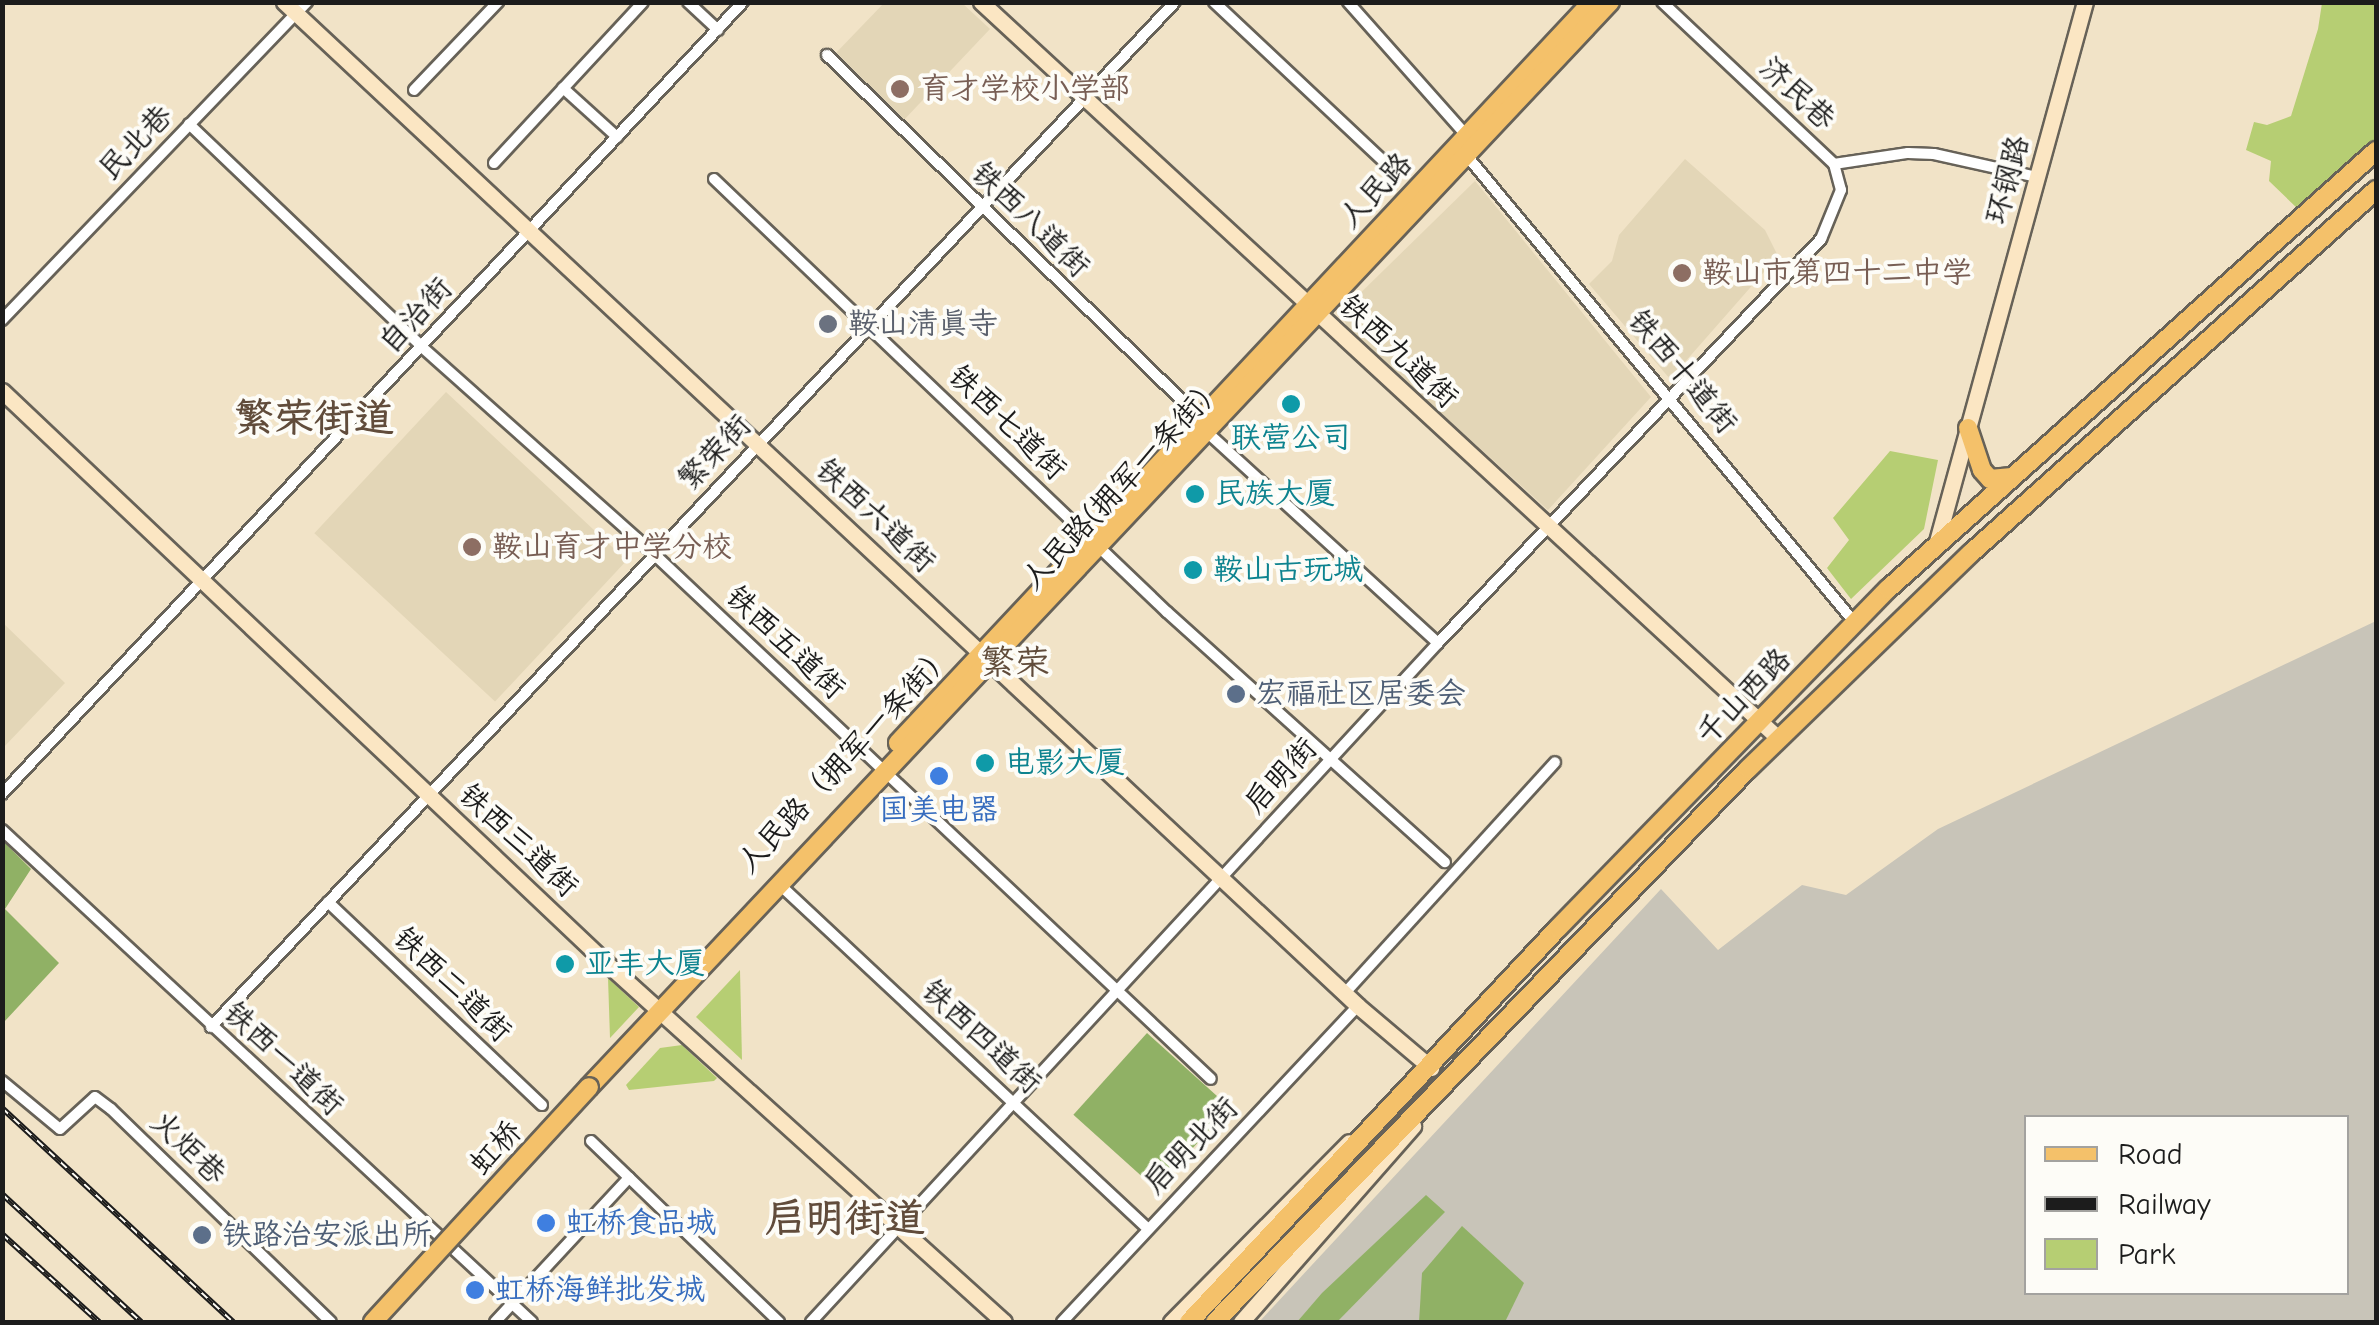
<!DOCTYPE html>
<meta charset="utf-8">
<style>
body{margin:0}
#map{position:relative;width:2379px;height:1325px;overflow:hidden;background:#f1e3c7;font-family:"Comic Neue","LXGW WenKai TC",sans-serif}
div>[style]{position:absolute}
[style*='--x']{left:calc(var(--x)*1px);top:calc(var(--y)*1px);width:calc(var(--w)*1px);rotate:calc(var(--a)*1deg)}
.built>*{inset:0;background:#e3d6b7;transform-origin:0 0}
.industrial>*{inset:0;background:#c8c4b8}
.green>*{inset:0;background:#b6ce73}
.forest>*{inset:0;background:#90b165;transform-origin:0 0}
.roads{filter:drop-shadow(2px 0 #676258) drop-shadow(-2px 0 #676258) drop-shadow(0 2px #676258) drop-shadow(0 -2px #676258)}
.street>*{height:10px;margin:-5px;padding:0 5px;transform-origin:5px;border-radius:5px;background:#fff}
.secondary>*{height:15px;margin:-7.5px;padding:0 7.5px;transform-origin:7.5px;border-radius:7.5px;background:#fbe6c3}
.primary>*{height:18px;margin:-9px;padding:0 9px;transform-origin:9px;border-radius:9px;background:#f4c16a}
.rail>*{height:6px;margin-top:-3px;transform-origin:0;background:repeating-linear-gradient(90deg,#fdfcf7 0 8px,#1c1c1c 0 16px);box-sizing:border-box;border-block:2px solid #1c1c1c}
.bridges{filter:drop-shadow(2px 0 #676258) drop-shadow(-2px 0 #676258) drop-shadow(0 2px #676258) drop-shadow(0 -2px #676258)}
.primary-bridge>*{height:18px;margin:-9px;padding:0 9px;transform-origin:9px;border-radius:9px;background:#f4c16a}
.dots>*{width:28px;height:28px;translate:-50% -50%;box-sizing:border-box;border:5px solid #fdfcf7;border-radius:50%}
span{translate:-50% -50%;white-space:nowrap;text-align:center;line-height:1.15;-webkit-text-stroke:8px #fdfcf7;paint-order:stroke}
.education-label{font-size:30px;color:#785e54}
.left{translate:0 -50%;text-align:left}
.street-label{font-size:30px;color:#1c1c1c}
.worship-label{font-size:30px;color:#5b616d}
.culture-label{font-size:30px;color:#0d838f}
.service-label{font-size:30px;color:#4e5e75}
.shop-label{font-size:30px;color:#366cbe}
.quarter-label{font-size:35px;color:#614c3b}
.district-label{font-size:40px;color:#614c3b;font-weight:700}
.frame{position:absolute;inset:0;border:5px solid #1c1c1c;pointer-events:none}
.legend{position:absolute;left:2024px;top:1115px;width:325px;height:180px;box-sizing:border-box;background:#fdfcf7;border:2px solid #a3a29f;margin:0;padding:12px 18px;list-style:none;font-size:30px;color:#1c1c1c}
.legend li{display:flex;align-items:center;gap:20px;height:50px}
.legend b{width:50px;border:2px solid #a3a29f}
</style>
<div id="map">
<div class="built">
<div style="clip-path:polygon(884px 3px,962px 3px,990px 29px,902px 122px,833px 56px)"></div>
<div style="clip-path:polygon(1685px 159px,1765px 230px,1778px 256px,1670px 379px,1589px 284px,1612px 261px,1619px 235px)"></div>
<div style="clip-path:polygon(1475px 181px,1651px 397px,1548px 510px,1347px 328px,1342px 311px)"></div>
<div style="left:446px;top:392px;width:247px;height:193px;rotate:43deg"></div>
<div style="clip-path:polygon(3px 623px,65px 683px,3px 748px,2px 748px)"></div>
</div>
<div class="industrial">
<div style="clip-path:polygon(evenodd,2376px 621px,2376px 1322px,1259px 1322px,1661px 889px,1718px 950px,1802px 885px,1846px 895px,1938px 829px,2376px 621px,2026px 1118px,2346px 1118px,2346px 1292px,2026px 1292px,2026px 1118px)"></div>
</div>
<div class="green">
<div style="clip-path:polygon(2322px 3px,2376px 3px,2376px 142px,2299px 210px,2269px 181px,2271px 161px,2246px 150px,2254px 122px,2267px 125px,2291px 116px,2318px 29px)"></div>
<div style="clip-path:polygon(1890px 451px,1938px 460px,1924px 529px,1851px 599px,1827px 568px,1849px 540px,1833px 518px)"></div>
<div style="clip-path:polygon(740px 970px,742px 1060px,696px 1017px)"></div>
<div style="clip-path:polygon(608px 978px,639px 1007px,610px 1038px)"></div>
<div style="clip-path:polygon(682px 1045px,717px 1078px,714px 1081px,629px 1090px,626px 1085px,660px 1048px)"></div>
</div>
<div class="forest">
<div style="clip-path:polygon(3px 841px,31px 869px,5px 909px,59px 963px,4px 1022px)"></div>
<div style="left:1147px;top:1033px;width:111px;height:110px;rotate:42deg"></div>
<div style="clip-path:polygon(1426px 1195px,1445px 1212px,1337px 1322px,1297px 1322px,1322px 1293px)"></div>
<div style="clip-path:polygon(1462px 1226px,1524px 1283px,1505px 1322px,1419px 1322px,1422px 1273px)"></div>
</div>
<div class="roads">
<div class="street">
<div style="--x:688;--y:2;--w:41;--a:43"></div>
<div style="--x:1214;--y:2;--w:243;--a:43.2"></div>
<div style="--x:1348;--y:2;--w:178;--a:48.4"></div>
<div style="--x:827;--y:55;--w:520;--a:44.22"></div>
<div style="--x:563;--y:88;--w:73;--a:42.2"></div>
<div style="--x:414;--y:90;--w:122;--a:-46.3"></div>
<div style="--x:189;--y:124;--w:323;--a:43.7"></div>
<div style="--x:422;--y:347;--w:311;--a:41.7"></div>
<div style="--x:654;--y:554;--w:765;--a:43.31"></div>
<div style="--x:1467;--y:156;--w:607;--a:50.28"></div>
<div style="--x:494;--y:163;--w:219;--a:-47.2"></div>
<div style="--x:1834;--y:164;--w:75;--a:-8.5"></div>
<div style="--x:1908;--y:153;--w:26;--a:2"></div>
<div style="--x:1934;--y:154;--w:106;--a:12.6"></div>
<div style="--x:714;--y:179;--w:627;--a:43.71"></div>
<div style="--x:1167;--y:612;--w:374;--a:42"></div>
<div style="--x:2;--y:320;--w:441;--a:-46.2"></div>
<div style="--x:1208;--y:433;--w:311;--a:42.4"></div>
<div style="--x:2;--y:794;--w:1085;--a:-46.91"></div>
<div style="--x:2;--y:830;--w:723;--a:42.87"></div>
<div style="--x:780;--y:885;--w:502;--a:43.06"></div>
<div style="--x:328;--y:902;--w:295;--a:43.5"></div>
<div style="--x:1345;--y:993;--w:312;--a:-47.7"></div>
<div style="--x:211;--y:1027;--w:1407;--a:-46.76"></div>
<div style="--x:2;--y:1081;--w:75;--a:39.6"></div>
<div style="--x:60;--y:1129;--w:47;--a:-42.4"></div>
<div style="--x:95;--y:1097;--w:20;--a:37"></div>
<div style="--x:111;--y:1109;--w:306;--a:44.1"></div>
<div style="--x:591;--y:1141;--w:261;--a:43.9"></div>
<div style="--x:495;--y:1322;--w:197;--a:-47.1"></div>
<div style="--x:811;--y:1322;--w:924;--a:-47.28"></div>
<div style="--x:1438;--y:643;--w:557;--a:-46.53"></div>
<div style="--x:1821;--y:239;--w:53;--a:-67.8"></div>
<div style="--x:1841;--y:190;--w:27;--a:-105"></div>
<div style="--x:1834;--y:164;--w:236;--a:-136.7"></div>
<div style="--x:1062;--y:1322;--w:433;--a:-46.9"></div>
</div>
<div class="secondary">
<div style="--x:284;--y:2;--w:1470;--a:43.07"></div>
<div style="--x:1358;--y:1006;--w:96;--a:40.3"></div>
<div style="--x:981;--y:2;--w:1086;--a:42.72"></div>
<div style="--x:2;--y:391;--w:828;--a:43.43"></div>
<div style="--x:603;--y:960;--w:540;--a:42.07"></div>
<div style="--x:1936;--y:545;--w:563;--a:-74.66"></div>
<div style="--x:1171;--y:1322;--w:253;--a:-45.3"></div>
<div style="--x:1241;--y:1322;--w:261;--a:-48.7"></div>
</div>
<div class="primary">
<div style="--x:1968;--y:428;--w:44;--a:71.6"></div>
<div style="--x:1982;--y:470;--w:12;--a:48"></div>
<div style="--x:1990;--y:479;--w:22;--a:-5"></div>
<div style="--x:898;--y:743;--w:1015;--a:-46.88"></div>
<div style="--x:589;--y:1087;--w:1490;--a:-46.74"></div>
<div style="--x:1189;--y:1322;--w:540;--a:-46.88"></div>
<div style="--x:1558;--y:928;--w:473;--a:-45.8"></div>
<div style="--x:1888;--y:589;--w:656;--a:-41.91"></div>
<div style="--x:1215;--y:1322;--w:768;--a:-46.06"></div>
<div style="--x:1748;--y:769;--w:310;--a:-44.1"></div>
<div style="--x:1971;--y:553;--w:544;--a:-41.87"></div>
</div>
</div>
<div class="rail">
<div style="--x:2;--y:1108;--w:315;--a:42.8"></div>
<div style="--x:2;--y:1194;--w:189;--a:42.6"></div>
<div style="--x:2;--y:1234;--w:131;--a:42.2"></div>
</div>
<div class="bridges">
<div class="primary-bridge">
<div style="--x:373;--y:1322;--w:319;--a:-47.4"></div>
</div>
</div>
<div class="dots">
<div style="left:900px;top:89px;background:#8d6e63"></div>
<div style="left:1682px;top:273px;background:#8d6e63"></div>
<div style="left:828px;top:324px;background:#6b7280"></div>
<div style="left:1291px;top:404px;background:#0f9aa8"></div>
<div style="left:1195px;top:494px;background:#0f9aa8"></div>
<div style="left:472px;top:547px;background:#8d6e63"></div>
<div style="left:1193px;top:570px;background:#0f9aa8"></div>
<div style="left:1236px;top:694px;background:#5c6f8a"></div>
<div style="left:985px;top:763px;background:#0f9aa8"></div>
<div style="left:939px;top:776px;background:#3f7fe0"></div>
<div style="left:565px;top:964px;background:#0f9aa8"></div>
<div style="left:546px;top:1223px;background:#3f7fe0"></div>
<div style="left:202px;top:1235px;background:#5c6f8a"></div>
<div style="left:475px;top:1290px;background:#3f7fe0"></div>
</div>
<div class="education-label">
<span class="left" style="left:920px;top:89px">育才学校小学部</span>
<span class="left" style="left:1702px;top:273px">鞍山市第四十二中学</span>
<span class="left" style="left:492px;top:547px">鞍山育才中学分校</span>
</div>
<div class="street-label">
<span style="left:1797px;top:94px;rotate:43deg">济民巷</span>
<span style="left:136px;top:143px;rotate:-46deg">民北巷</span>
<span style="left:2008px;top:180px;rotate:-75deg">环钢路</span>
<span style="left:1376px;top:191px;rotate:-47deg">人民路</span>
<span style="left:1030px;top:220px;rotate:44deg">铁西八道街</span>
<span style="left:416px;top:316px;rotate:-47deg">自治街</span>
<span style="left:1398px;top:352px;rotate:43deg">铁西九道街</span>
<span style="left:1682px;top:372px;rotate:50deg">铁西十道街</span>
<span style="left:1007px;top:423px;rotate:44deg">铁西七道街</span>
<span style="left:715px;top:453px;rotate:-47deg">繁荣街</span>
<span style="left:1117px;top:490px;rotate:-47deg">人民路(拥军一条街)</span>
<span style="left:875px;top:516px;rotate:43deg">铁西六道街</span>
<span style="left:785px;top:643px;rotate:43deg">铁西五道街</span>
<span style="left:1744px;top:697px;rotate:-46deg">千山西路</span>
<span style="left:846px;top:759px;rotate:-47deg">人民路（拥军一条街）</span>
<span style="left:1281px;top:776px;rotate:-47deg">启明街</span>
<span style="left:518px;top:841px;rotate:43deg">铁西三道街</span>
<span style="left:452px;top:985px;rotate:44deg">铁西二道街</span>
<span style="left:981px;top:1037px;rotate:43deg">铁西四道街</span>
<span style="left:283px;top:1059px;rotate:43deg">铁西一道街</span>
<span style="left:1191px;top:1146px;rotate:-46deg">启明北街</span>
<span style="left:188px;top:1148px;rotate:44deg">火炬巷</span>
<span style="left:496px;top:1148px;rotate:-47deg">虹桥</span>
</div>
<div class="worship-label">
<span class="left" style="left:848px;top:324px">鞍山清真寺</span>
</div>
<div class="culture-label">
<span style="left:1291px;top:438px">联营公司</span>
<span class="left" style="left:1215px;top:494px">民族大厦</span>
<span class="left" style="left:1213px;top:570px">鞍山古玩城</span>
<span class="left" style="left:1005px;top:763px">电影大厦</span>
<span class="left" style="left:585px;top:964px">亚丰大厦</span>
</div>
<div class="service-label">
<span class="left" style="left:1256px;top:694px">宏福社区居委会</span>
<span class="left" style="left:222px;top:1235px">铁路治安派出所</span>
</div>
<div class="shop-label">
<span style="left:939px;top:810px">国美电器</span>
<span class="left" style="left:566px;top:1223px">虹桥食品城</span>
<span class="left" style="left:495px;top:1290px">虹桥海鲜批发城</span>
</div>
<div class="quarter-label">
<span style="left:1015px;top:663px">繁荣</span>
</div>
<div class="district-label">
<span style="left:314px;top:418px">繁荣街道</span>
<span style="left:845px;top:1218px">启明街道</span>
</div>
<div class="frame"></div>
<ul class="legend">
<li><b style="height:12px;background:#f4c16a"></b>Road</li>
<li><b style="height:12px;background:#1c1c1c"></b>Railway</li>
<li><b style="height:28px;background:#b6ce73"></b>Park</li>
</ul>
</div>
